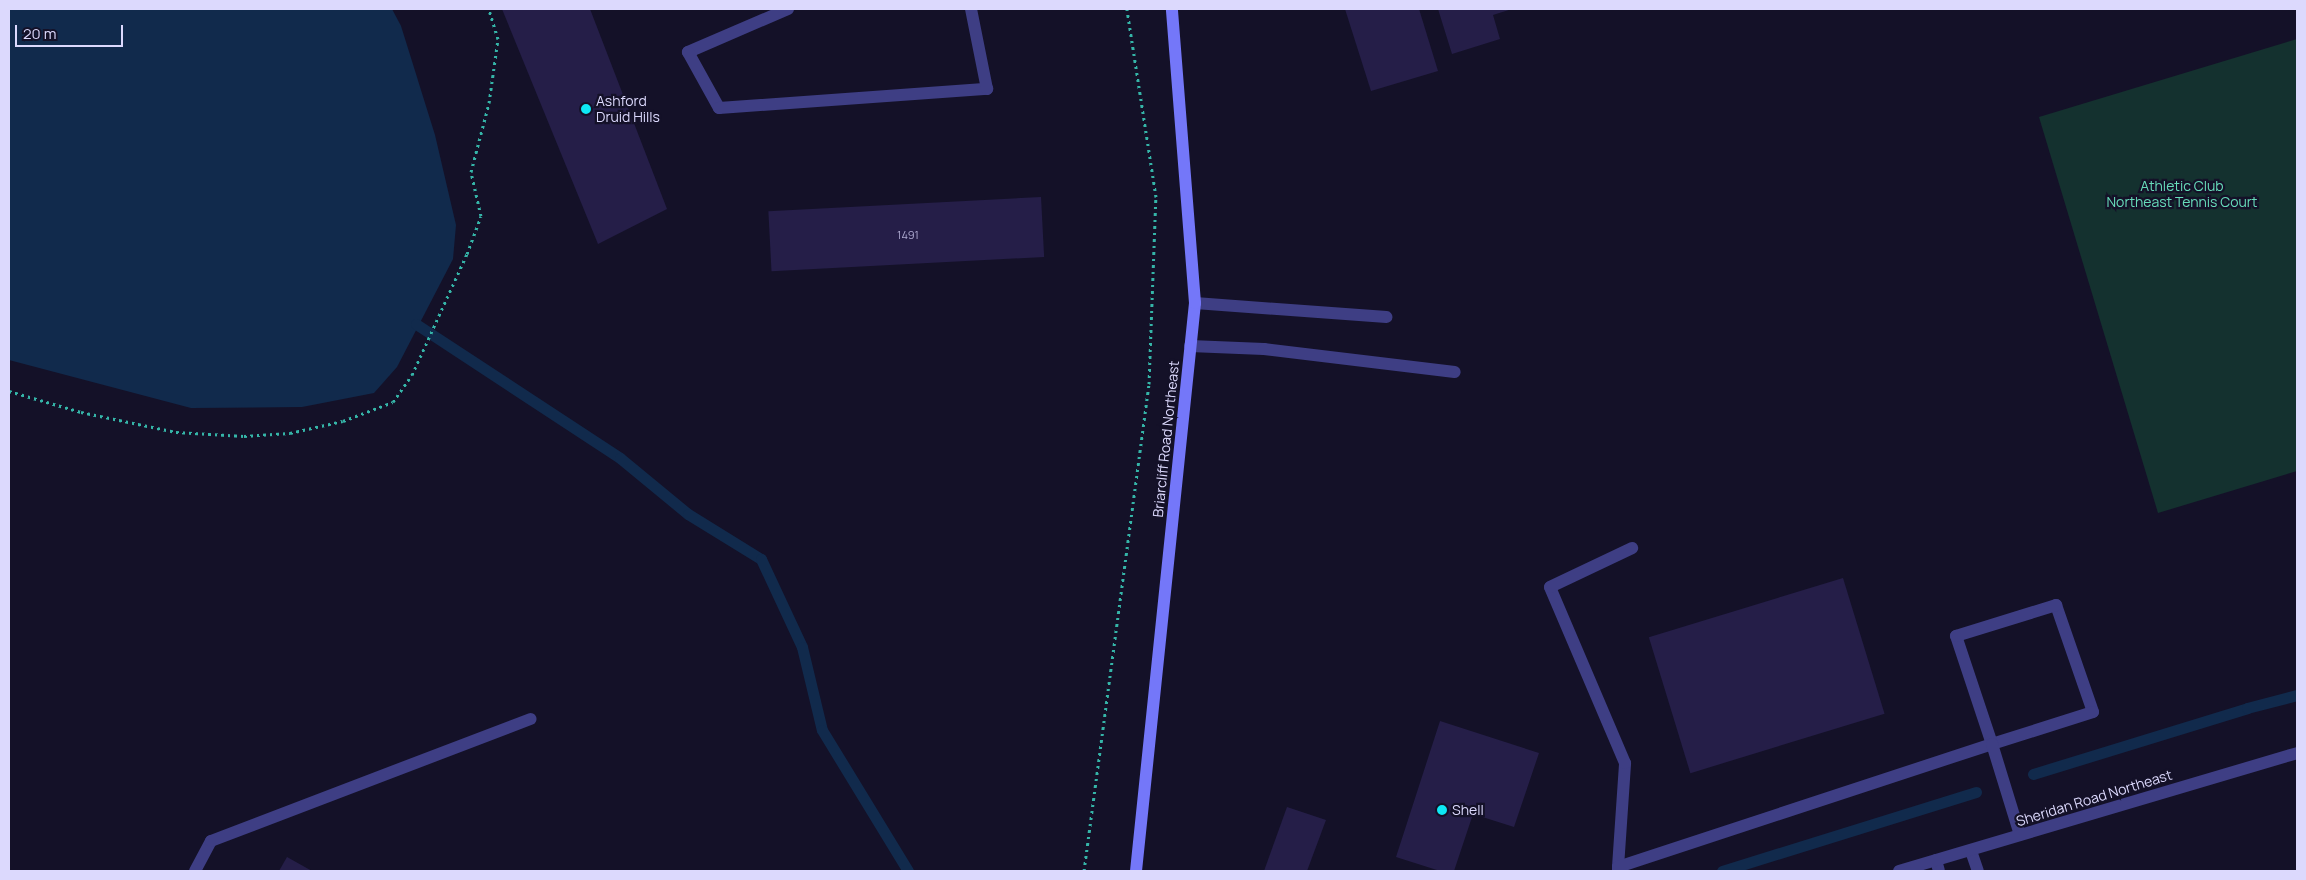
<!DOCTYPE html>
<style>
body{margin:0}
#map{position:relative;width:2306px;height:880px;overflow:hidden;background:#141128;font-family:Manrope,sans-serif}
div>[style]{position:absolute}
[style*='--x']{left:calc(var(--x)*1px);top:calc(var(--y)*1px);width:calc(var(--w)*1px);rotate:calc(var(--a)*1deg)}
.green>*{inset:0;background:#14312f}
.water>*{inset:0;background:#112a4c}
.stream>*{height:11px;margin:-5.5px;padding:0 5.5px;transform-origin:5.5px;border-radius:5.5px;background:#112a4c}
.building>*{inset:0;background:#251e48;transform-origin:0 0}
.path>*{height:3px;margin-top:-1.5px;transform-origin:0;background:repeating-linear-gradient(90deg,#35b5a8 0 2.5px,transparent 0 6.5px)}
.service>*{height:12px;margin:-6px;padding:0 6px;transform-origin:6px;border-radius:6px;background:#3e3e84}
.minor>*{height:12px;margin:-6px;padding:0 6px;transform-origin:6px;border-radius:6px;background:#3e3e84}
.secondary>*{height:12px;margin:-6px;padding:0 6px;transform-origin:6px;border-radius:6px;background:#7477f9}
.dots>*{width:14px;height:14px;translate:-50% -50%;box-sizing:border-box;border:2px solid #141128;border-radius:50%}
span{translate:-50% -50%;white-space:nowrap;text-align:center;line-height:1.15;-webkit-text-stroke:4.5px #141128;paint-order:stroke}
.number-label{font-size:11px;color:#aeaad0}
.number-label span{-webkit-text-stroke-width:0}
.poi-label{font-size:14px;color:#dcd9fd}
.left{translate:0 -50%;text-align:left}
.park-label{font-size:14px;color:#67dcba}
.street-label{font-size:14px;color:#dcd9fd}
.frame{position:absolute;inset:0;border:10px solid #dcd9fd;pointer-events:none}
.scale{position:absolute;left:15px;top:25px;width:108px;height:22px;box-sizing:border-box;border:2px solid #dcd9fd;border-top:0;padding-left:6px;font-size:15px;line-height:18px;white-space:nowrap;color:#dcd9fd;-webkit-text-stroke:4px #141128;paint-order:stroke}
</style>
<div id="map">
<div class="green">
<div style="clip-path:polygon(2297px 39px,2297px 471px,2158px 513px,2039px 117px)"></div>
</div>
<div class="water">
<div style="clip-path:polygon(9px 9px,392px 9px,401px 26px,435px 135px,456px 225px,453px 259px,397px 367px,374px 393px,302px 407px,191px 408px,9px 360px)"></div>
</div>
<div class="stream">
<div style="--x:416;--y:324;--w:244;--a:33.3"></div>
<div style="--x:620;--y:458;--w:88;--a:39.5"></div>
<div style="--x:688;--y:514;--w:86;--a:31.7"></div>
<div style="--x:761;--y:559;--w:97;--a:65"></div>
<div style="--x:802;--y:647;--w:85;--a:76.5"></div>
<div style="--x:822;--y:730;--w:165;--a:58.6"></div>
<div style="--x:2033;--y:774;--w:224;--a:-17.1"></div>
<div style="--x:2247;--y:708;--w:52;--a:-14.6"></div>
<div style="--x:1722;--y:871;--w:266;--a:-17.3"></div>
</div>
<div class="building">
<div style="clip-path:polygon(502px 9px,590px 9px,667px 209px,598px 244px)"></div>
<div style="clip-path:polygon(1345px 9px,1419px 9px,1438px 71px,1371px 91px)"></div>
<div style="clip-path:polygon(1438px 9px,1512px 9px,1493px 15px,1500px 39px,1452px 54px)"></div>
<div style="left:1041px;top:197px;width:60px;height:273px;rotate:87deg"></div>
<div style="left:1843px;top:578px;width:142px;height:203px;rotate:73deg"></div>
<div style="clip-path:polygon(1440px 721px,1539px 753px,1514px 827px,1473px 814px,1454px 871px,1440px 871px,1396px 857px)"></div>
<div style="clip-path:polygon(1287px 807px,1326px 820px,1307px 871px,1264px 871px)"></div>
<div style="clip-path:polygon(287px 857px,312px 871px,279px 871px)"></div>
</div>
<div class="path">
<div style="--x:9;--y:391;--w:75;--a:16.3"></div>
<div style="--x:81;--y:412;--w:97;--a:11.9"></div>
<div style="--x:176;--y:432;--w:68;--a:3.4"></div>
<div style="--x:244;--y:436;--w:46;--a:-3.7"></div>
<div style="--x:290;--y:433;--w:54;--a:-12.8"></div>
<div style="--x:343;--y:421;--w:53;--a:-20.8"></div>
<div style="--x:393;--y:402;--w:33;--a:-55"></div>
<div style="--x:412;--y:375;--w:133;--a:-65.6"></div>
<div style="--x:467;--y:254;--w:40;--a:-69.8"></div>
<div style="--x:481;--y:216;--w:45;--a:-102.8"></div>
<div style="--x:471;--y:172;--w:71;--a:-75.4"></div>
<div style="--x:489;--y:103;--w:65;--a:-82"></div>
<div style="--x:498;--y:39;--w:31;--a:-107"></div>
<div style="--x:1084;--y:871;--w:491;--a:-82.4"></div>
<div style="--x:1149;--y:384;--w:187;--a:-87.9"></div>
<div style="--x:1156;--y:197;--w:190;--a:-98.8"></div>
</div>
<div class="service">
<div style="--x:788;--y:9;--w:109;--a:156.7"></div>
<div style="--x:688;--y:52;--w:64;--a:61"></div>
<div style="--x:719;--y:108;--w:269;--a:-4.1"></div>
<div style="--x:987;--y:89;--w:82;--a:-101.3"></div>
<div style="--x:1195;--y:303;--w:192;--a:4.2"></div>
<div style="--x:1190;--y:346;--w:74;--a:2.3"></div>
<div style="--x:1264;--y:349;--w:192;--a:6.9"></div>
<div style="--x:2056;--y:605;--w:113;--a:70.9"></div>
<div style="--x:2093;--y:712;--w:106;--a:162.4"></div>
<div style="--x:1992;--y:744;--w:114;--a:-108.4"></div>
<div style="--x:1956;--y:636;--w:105;--a:-17.2"></div>
<div style="--x:1971;--y:851;--w:21;--a:71"></div>
<div style="--x:1936;--y:860;--w:11;--a:75"></div>
<div style="--x:1618;--y:867;--w:104;--a:-86.1"></div>
<div style="--x:1625;--y:763;--w:191;--a:-113.1"></div>
<div style="--x:1550;--y:587;--w:91;--a:-25.4"></div>
<div style="--x:1618;--y:871;--w:4;--a:-90"></div>
<div style="--x:1618;--y:867;--w:394;--a:-18.2"></div>
<div style="--x:1992;--y:744;--w:95;--a:72.9"></div>
</div>
<div class="minor">
<div style="--x:195;--y:871;--w:34;--a:-62"></div>
<div style="--x:211;--y:841;--w:342;--a:-20.9"></div>
<div style="--x:1899;--y:871;--w:415;--a:-16.5"></div>
</div>
<div class="secondary">
<div style="--x:1136;--y:871;--w:571;--a:-84.07"></div>
<div style="--x:1195;--y:303;--w:295;--a:-94.5"></div>
</div>
<div class="dots">
<div style="left:586px;top:109px;background:#0ee8f5"></div>
<div style="left:1442px;top:810px;background:#0ee8f5"></div>
</div>
<div class="number-label">
<span style="left:908px;top:235px">1491</span>
</div>
<div class="poi-label">
<span class="left" style="left:596px;top:109px">Ashford<br>Druid Hills</span>
<span class="left" style="left:1452px;top:810px">Shell</span>
</div>
<div class="park-label">
<span style="left:2182px;top:194px">Athletic Club<br>Northeast Tennis Court</span>
</div>
<div class="street-label">
<span style="left:1166px;top:439px;rotate:-84deg">Briarcliff Road Northeast</span>
<span style="left:2094px;top:798px;rotate:-17deg">Sheridan Road Northeast</span>
</div>
<div class="frame"></div>
<div class="scale">20 m</div>
</div>
